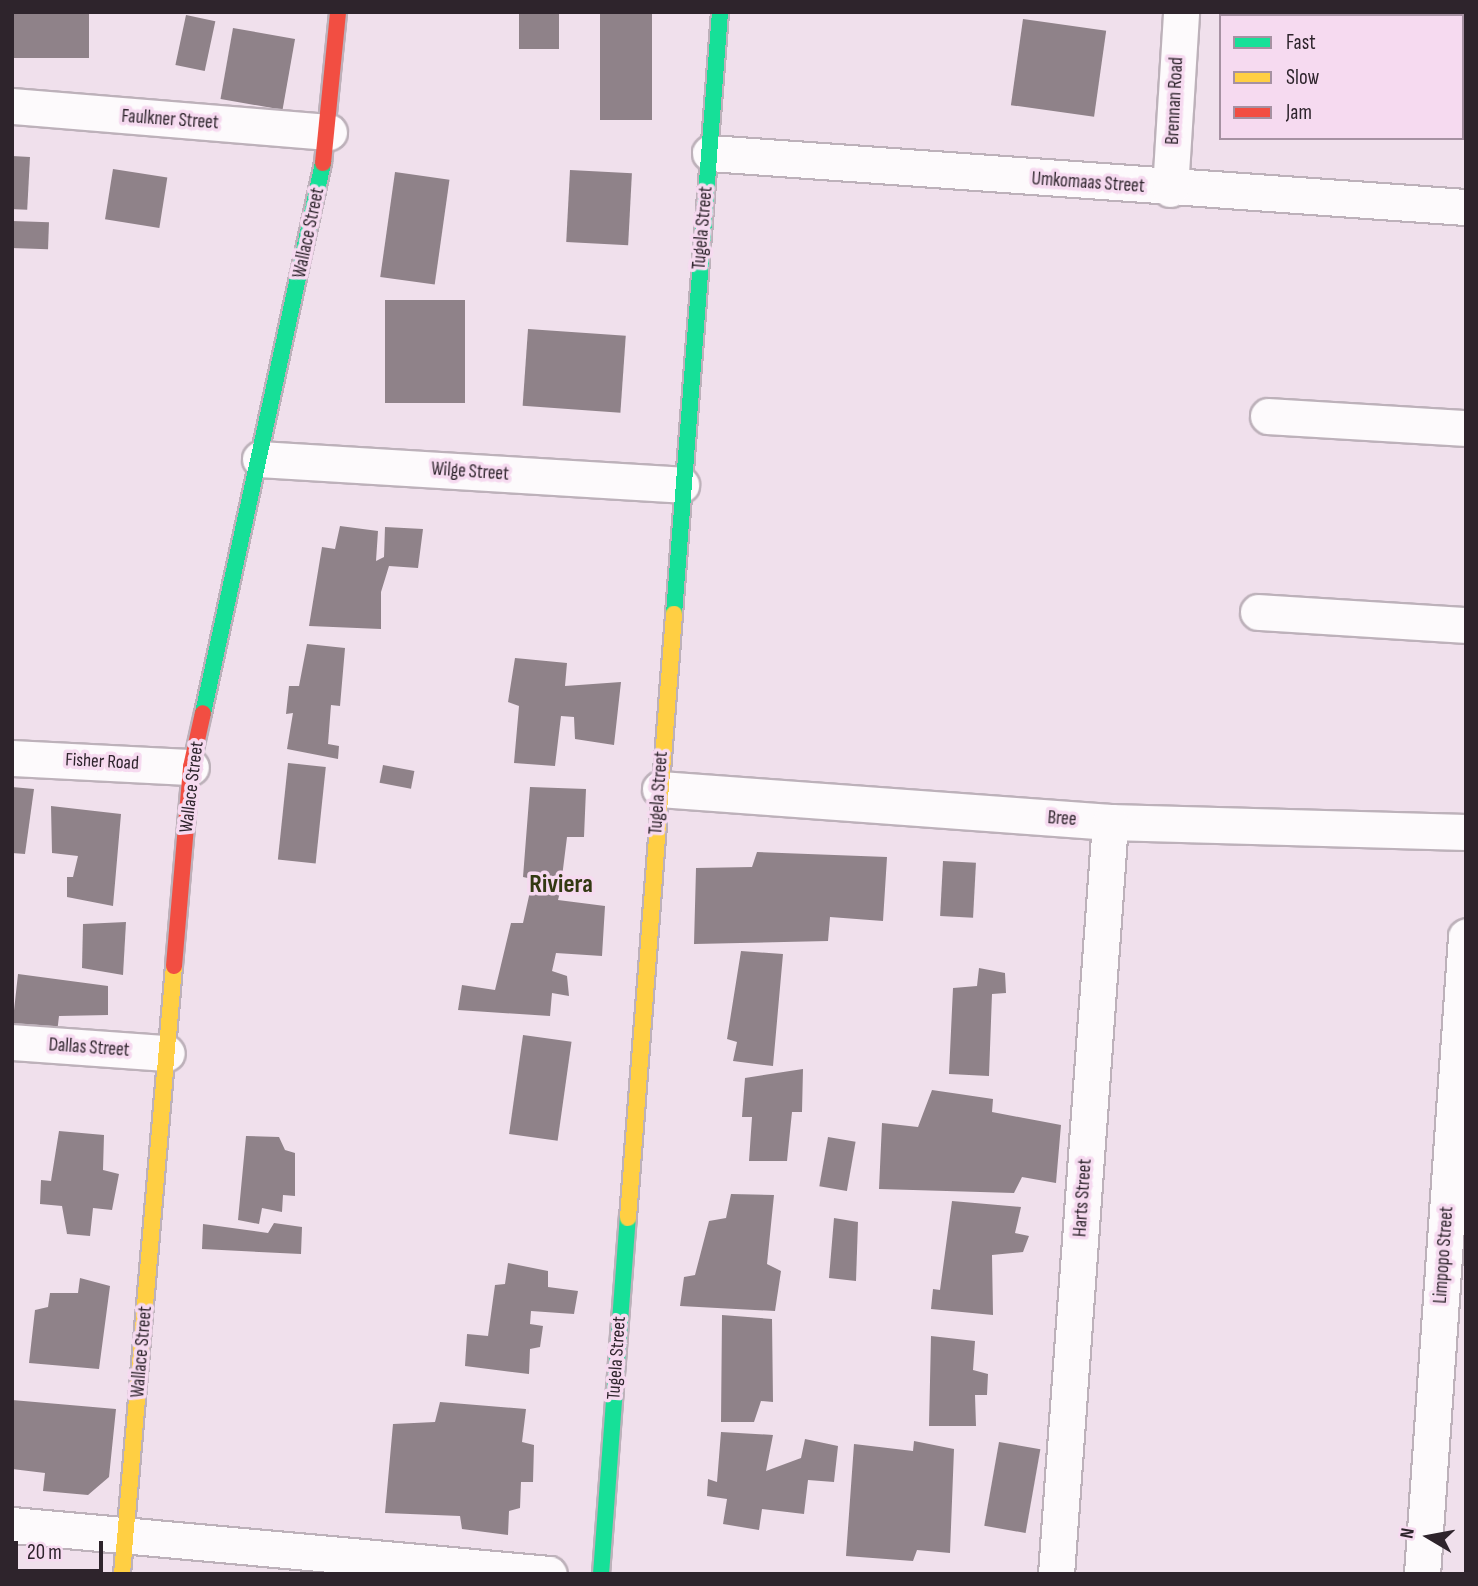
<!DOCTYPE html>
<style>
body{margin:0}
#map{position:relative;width:1478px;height:1586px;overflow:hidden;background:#f0e0ec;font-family:"Sofia Sans Condensed",sans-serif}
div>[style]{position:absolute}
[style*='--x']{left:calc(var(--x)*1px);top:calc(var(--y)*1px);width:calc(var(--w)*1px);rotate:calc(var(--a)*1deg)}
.building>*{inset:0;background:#8f8289;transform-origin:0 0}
.roads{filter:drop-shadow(2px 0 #bdb1ba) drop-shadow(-2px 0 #bdb1ba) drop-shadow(0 2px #bdb1ba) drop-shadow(0 -2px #bdb1ba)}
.street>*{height:35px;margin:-17.5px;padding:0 17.5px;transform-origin:17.5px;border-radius:17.5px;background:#fdfafc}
.fast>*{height:16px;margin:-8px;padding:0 8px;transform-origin:8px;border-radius:8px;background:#16e098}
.slow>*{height:16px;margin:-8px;padding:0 8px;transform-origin:8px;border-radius:8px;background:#ffcf43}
.jam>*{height:16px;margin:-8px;padding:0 8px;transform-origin:8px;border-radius:8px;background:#f24e42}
span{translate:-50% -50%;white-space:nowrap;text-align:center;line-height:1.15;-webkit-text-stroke:7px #f6daf0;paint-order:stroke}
.street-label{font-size:19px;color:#2e242c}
.district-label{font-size:26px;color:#323912;font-weight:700}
.frame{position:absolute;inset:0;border:14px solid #2e242c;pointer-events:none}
.legend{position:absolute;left:1219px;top:14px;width:245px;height:126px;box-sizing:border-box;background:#f6daf0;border:2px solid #a691a2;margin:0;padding:9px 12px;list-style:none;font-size:21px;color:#2e242c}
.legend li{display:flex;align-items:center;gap:14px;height:35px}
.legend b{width:35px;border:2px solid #a691a2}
.north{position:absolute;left:1394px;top:1502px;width:70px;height:70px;-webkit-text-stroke:5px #f6daf0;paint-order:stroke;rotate:280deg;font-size:19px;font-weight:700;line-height:28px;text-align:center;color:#2e242c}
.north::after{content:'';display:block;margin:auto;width:24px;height:32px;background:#2e242c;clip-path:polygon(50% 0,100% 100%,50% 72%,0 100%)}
.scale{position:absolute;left:14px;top:1541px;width:89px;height:32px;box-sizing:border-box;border:4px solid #2e242c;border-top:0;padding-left:9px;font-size:21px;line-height:24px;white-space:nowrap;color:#2e242c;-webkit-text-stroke:5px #f6daf0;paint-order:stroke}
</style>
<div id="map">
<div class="building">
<div style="left:12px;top:12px;width:77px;height:46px"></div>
<div style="left:519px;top:12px;width:40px;height:37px"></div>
<div style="left:600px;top:12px;width:52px;height:108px"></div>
<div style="left:186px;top:15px;width:30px;height:51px;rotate:12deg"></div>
<div style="left:1023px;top:19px;width:84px;height:87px;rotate:8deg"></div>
<div style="left:233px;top:28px;width:63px;height:72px;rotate:10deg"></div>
<div style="left:12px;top:156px;width:18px;height:53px;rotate:3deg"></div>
<div style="left:113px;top:169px;width:55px;height:51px;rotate:9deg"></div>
<div style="left:570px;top:170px;width:62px;height:72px;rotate:3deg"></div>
<div style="left:395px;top:172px;width:55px;height:106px;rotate:8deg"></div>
<div style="left:12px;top:221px;width:37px;height:27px;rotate:2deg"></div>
<div style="left:385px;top:300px;width:80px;height:103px"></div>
<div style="left:528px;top:329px;width:98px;height:77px;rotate:4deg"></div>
<div style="clip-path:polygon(340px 526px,378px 531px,376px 561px,384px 557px,385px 527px,423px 529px,418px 568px,389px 566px,381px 592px,381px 629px,309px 626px,322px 547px,335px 549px)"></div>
<div style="clip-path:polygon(307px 644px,345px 648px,340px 706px,331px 705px,328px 744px,339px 746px,338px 759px,287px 749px,293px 713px,286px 714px,289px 686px,299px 686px)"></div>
<div style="clip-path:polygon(515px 658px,567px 663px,565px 686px,621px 682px,614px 745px,575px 739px,574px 717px,561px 716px,555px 766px,514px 763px,519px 706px,508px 702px)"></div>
<div style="left:288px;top:763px;width:38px;height:97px;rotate:6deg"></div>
<div style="left:383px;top:765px;width:32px;height:18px;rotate:11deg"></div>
<div style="clip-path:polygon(12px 787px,34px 789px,25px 854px,12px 853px)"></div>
<div style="clip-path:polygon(530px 787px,586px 789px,584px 837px,567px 837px,561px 885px,523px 877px)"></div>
<div style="clip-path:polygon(51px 806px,121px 814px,113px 906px,67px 897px,67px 877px,73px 877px,78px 856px,52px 853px)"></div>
<div style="clip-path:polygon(757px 852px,887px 857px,883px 921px,830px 917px,828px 941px,694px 944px,696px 868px,752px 867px)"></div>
<div style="left:943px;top:861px;width:33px;height:55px;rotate:3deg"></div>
<div style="clip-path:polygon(531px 887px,560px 892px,558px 900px,605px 906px,602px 956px,556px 953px,552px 971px,567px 976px,569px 996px,552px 993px,550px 1016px,458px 1010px,462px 985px,495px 990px,511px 923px,523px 923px)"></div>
<div style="clip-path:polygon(126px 922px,123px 975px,82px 968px,83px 924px)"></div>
<div style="clip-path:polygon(741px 951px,783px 954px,773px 1066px,733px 1061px,737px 1042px,727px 1039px)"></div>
<div style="clip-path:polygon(979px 968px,1005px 973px,1006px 993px,992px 994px,989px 1076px,949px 1074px,953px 988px,977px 986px)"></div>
<div style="clip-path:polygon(18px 974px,108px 986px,108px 1015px,59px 1016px,57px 1033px,12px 1029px)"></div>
<div style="left:523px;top:1035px;width:49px;height:100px;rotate:8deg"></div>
<div style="clip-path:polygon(803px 1069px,802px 1112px,792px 1112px,787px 1161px,749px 1161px,752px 1117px,742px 1117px,745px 1078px)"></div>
<div style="clip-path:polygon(932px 1090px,993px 1099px,992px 1112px,1061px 1125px,1056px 1183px,1022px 1177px,1014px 1193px,879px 1189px,882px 1123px,918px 1127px)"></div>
<div style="clip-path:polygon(59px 1131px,104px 1135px,103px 1170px,119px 1174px,112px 1210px,93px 1208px,90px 1236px,67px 1234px,62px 1206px,40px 1204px,41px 1180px,51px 1181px)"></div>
<div style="clip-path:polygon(246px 1136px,279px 1137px,285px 1150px,295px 1153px,295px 1196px,283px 1195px,282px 1212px,262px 1208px,259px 1224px,238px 1220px)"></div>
<div style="left:828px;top:1137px;width:28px;height:50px;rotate:10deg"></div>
<div style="clip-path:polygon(731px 1194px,774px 1195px,767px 1264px,781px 1271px,775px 1311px,680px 1306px,684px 1277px,695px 1275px,709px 1221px,726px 1218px)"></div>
<div style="clip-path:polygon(952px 1201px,1021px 1207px,1015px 1233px,1029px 1236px,1023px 1252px,992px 1255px,993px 1315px,931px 1309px,933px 1289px,940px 1290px)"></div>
<div style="clip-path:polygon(834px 1218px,858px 1222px,856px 1281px,829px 1278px)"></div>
<div style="clip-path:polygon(274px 1223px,302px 1227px,301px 1254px,202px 1249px,203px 1224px,268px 1233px)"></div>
<div style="clip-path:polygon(508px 1263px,548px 1271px,548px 1287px,578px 1291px,574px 1314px,531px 1311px,530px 1324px,543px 1326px,540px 1347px,530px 1349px,529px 1374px,465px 1366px,467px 1334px,488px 1336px,495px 1285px,505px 1284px)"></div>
<div style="clip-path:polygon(80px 1278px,110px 1286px,99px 1369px,29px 1363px,35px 1310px,48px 1307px,50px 1293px,78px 1293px)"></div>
<div style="clip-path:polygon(722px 1315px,772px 1319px,773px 1402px,761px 1401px,754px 1422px,721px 1422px)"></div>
<div style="clip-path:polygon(931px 1336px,975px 1341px,973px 1370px,988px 1374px,987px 1395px,975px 1395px,976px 1426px,929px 1426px)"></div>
<div style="clip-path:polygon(12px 1400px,116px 1409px,109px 1477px,88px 1495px,43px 1491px,45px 1473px,12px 1469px)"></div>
<div style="clip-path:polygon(440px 1402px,526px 1409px,522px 1442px,534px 1445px,533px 1482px,521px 1482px,520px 1508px,509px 1511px,508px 1535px,462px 1529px,460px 1516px,385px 1513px,393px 1424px,435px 1422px)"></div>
<div style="clip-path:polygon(721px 1432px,773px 1435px,766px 1471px,801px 1458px,805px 1439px,838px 1446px,834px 1482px,808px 1480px,804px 1514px,762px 1509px,759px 1530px,723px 1524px,727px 1499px,707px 1496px,708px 1479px,717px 1482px)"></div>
<div style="clip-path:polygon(914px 1441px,954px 1449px,950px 1553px,917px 1550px,913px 1561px,846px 1556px,854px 1444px,913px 1451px)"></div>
<div style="left:999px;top:1442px;width:42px;height:85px;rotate:10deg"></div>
</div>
<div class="roads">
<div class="street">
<div style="--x:12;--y:106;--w:318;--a:4.7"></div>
<div style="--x:710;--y:153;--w:758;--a:4.09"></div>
<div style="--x:1170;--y:189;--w:177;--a:-86.4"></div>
<div style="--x:1268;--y:416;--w:198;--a:3.5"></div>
<div style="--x:260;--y:459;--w:422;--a:3.5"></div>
<div style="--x:1258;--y:612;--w:208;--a:3.6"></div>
<div style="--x:12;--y:758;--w:179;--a:2.9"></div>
<div style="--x:660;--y:789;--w:451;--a:4.2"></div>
<div style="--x:1110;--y:822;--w:356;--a:1.6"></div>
<div style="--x:12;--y:1042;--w:155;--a:4.1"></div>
<div style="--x:12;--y:1525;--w:539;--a:5.21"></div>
<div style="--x:1056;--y:1574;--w:754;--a:-85.89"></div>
<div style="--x:1422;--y:1574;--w:639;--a:-86.05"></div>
</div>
<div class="fast">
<div style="--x:674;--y:614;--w:604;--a:-85.63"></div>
<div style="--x:203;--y:713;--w:563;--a:-77.69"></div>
<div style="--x:601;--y:1574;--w:357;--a:-85.7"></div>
</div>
<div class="slow">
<div style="--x:628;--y:1218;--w:606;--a:-85.64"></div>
<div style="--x:122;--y:1574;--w:610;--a:-85.11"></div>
</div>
<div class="jam">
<div style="--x:323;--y:163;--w:152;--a:-84.3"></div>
<div style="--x:174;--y:966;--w:200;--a:-85.1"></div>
<div style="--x:191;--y:767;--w:55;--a:-77.5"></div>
</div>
</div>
<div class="street-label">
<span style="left:1175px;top:101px;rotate:-87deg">Brennan Road</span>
<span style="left:170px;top:120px;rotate:4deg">Faulkner Street</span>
<span style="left:1088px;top:183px;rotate:4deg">Umkomaas Street</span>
<span style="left:703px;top:228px;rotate:-85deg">Tugela Street</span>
<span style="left:309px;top:233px;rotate:-78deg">Wallace Street</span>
<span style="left:470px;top:472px;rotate:4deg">Wilge Street</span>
<span style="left:102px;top:762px;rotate:3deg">Fisher Road</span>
<span style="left:192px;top:787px;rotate:-83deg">Wallace Street</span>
<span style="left:659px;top:793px;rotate:-86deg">Tugela Street</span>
<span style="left:1062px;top:819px;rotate:4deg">Bree</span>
<span style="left:89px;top:1048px;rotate:4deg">Dallas Street</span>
<span style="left:1083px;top:1198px;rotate:-86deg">Harts Street</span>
<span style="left:1444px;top:1255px;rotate:-86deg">Limpopo Street</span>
<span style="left:142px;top:1352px;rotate:-85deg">Wallace Street</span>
<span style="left:617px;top:1358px;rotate:-86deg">Tugela Street</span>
</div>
<div class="district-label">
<span style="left:561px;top:885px">Riviera</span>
</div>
<div class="frame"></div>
<ul class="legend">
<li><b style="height:9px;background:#16e098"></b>Fast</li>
<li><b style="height:9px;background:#ffcf43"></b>Slow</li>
<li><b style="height:9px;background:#f24e42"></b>Jam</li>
</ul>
<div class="north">N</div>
<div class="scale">20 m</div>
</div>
